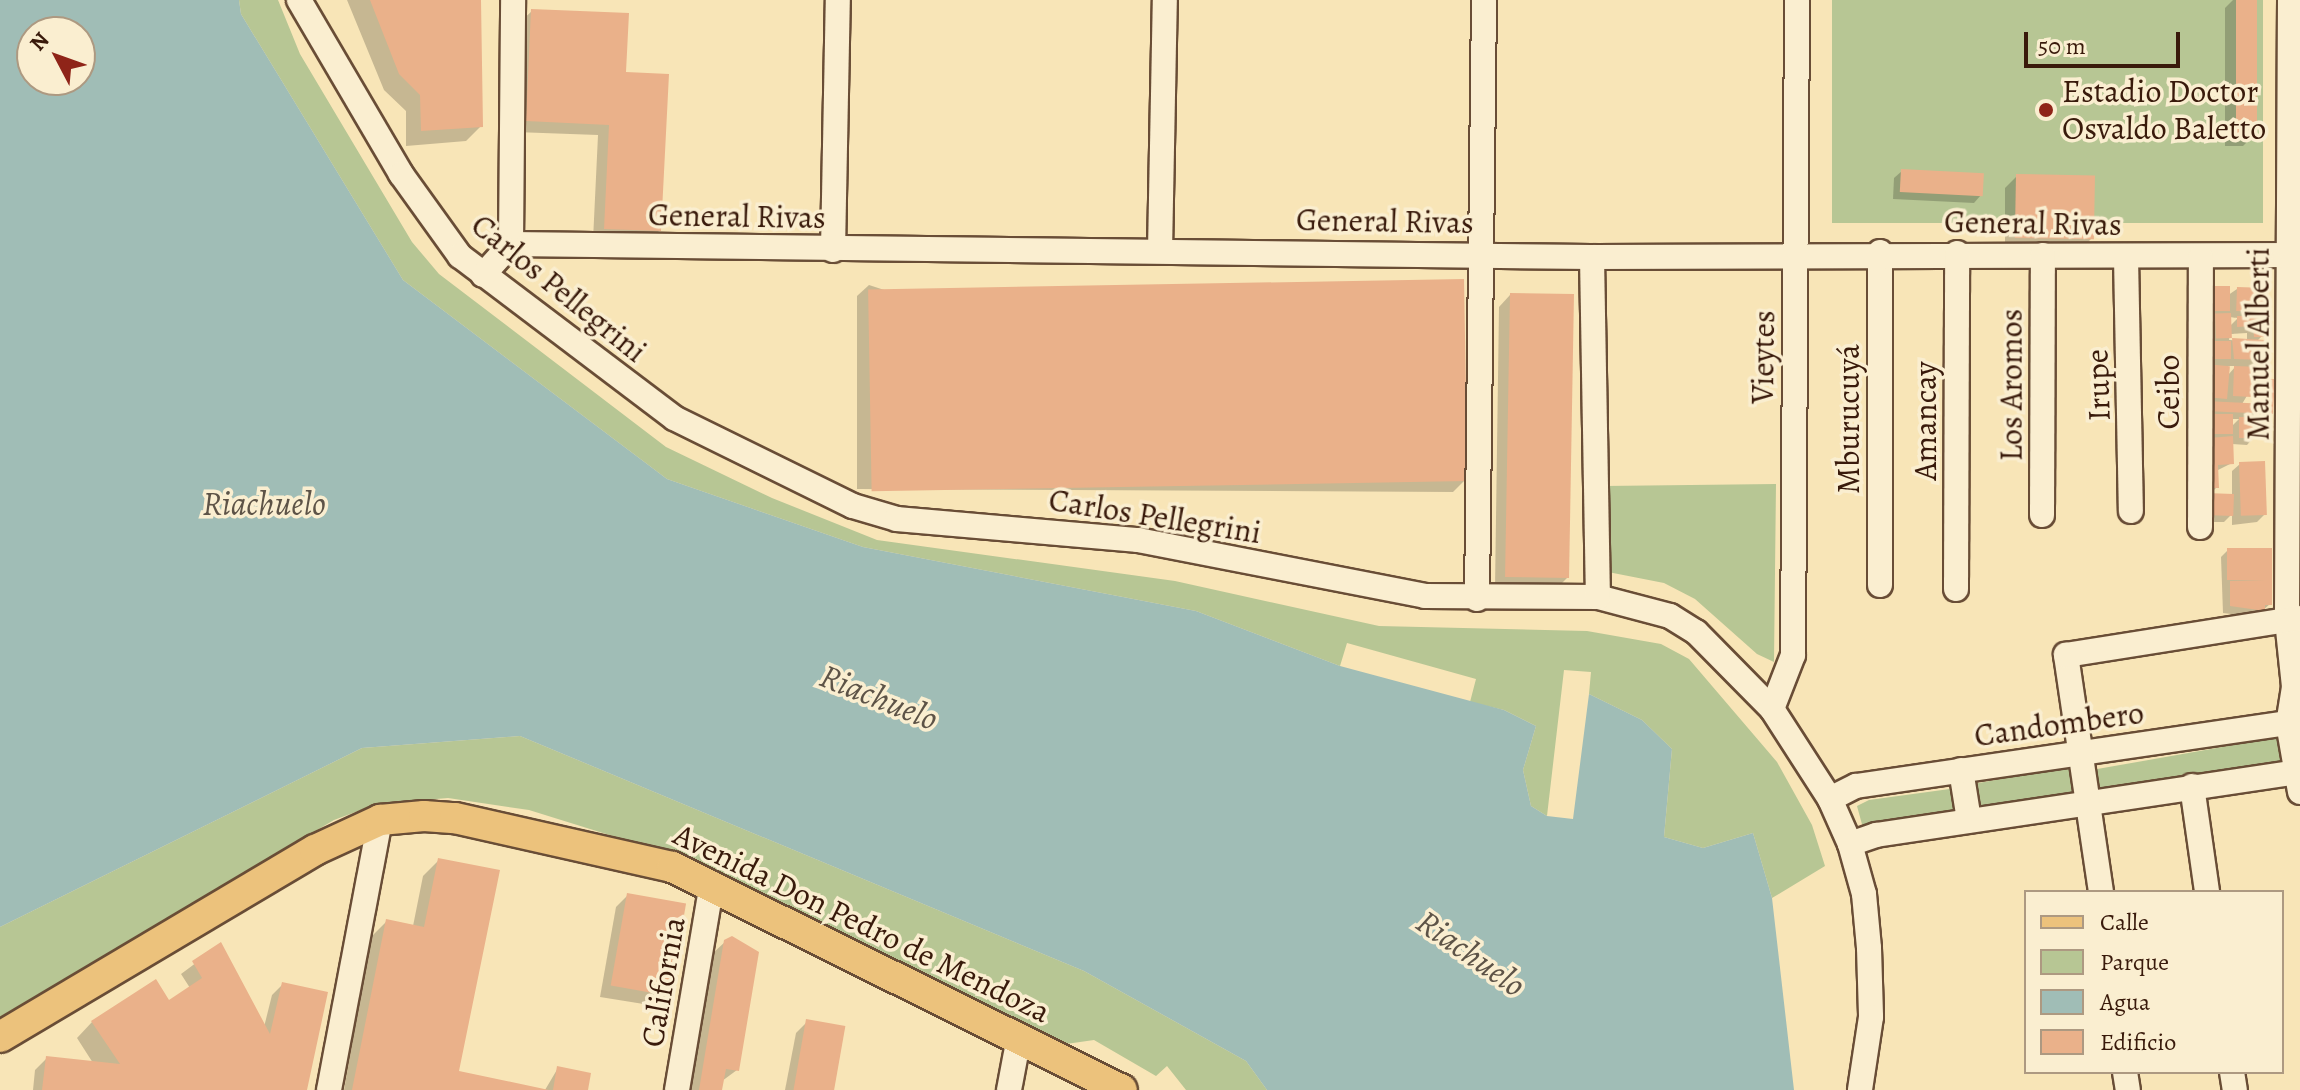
<!DOCTYPE html>
<meta charset="utf-8">
<style>
body{margin:0}
#map{position:relative;width:2300px;height:1090px;overflow:hidden;background:#f8e5b7;font-family:Alegreya,serif}
div>[style]{position:absolute}
[style*='--x']{left:calc(var(--x)*1px);top:calc(var(--y)*1px);width:calc(var(--w)*1px);rotate:calc(var(--a)*1deg)}
.green>*{inset:0;background:#b7c694;transform-origin:0 0}
.water>*{inset:0;background:#a0bdb6}
.shadow>*{inset:0;background:#0003}
.building>*{inset:0;background:#eab18a;transform-origin:0 0}
.roads{filter:drop-shadow(2px 0 #694d36) drop-shadow(-2px 0 #694d36) drop-shadow(0 2px #694d36) drop-shadow(0 -2px #694d36)}
.minor>*{height:24px;margin:-12px;padding:0 12px;transform-origin:12px;border-radius:12px;background:#faeed0}
.major>*{height:30px;margin:-15px;padding:0 15px;transform-origin:15px;border-radius:15px;background:#ecc27c}
.dots>*{width:22px;height:22px;translate:-50% -50%;box-sizing:border-box;border:4px solid #faeed0;border-radius:50%}
span{translate:-50% -50%;white-space:nowrap;text-align:center;line-height:1.15;-webkit-text-stroke:7px #faeed0;paint-order:stroke}
.poi-label{font-size:32px;color:#391a0b}
.left{translate:0 -50%;text-align:left}
.street-label{font-size:32px;color:#391a0b}
.water-label{font-size:34px;color:#5d5347;font-style:italic}
.legend{position:absolute;left:2024px;top:890px;width:260px;height:184px;box-sizing:border-box;background:#faeed0;border:2px solid #ad9981;margin:0;padding:10px 14px;list-style:none;font-size:24px;color:#391a0b}
.legend li{display:flex;align-items:center;gap:16px;height:40px}
.legend b{width:40px;border:2px solid #ad9981}
.north{position:absolute;left:16px;top:16px;width:80px;height:80px;box-sizing:border-box;background:#faeed0;border:2px solid #ad9981;border-radius:50%;rotate:311deg;font-size:22px;font-weight:700;line-height:32px;text-align:center;color:#391a0b}
.north::after{content:'';display:block;margin:auto;width:28px;height:36px;background:#8f2418;clip-path:polygon(50% 0,100% 100%,50% 72%,0 100%)}
.scale{position:absolute;left:2024px;top:32px;width:156px;height:36px;box-sizing:border-box;border:4px solid #391a0b;border-top:0;padding-left:10px;font-size:24px;line-height:28px;white-space:nowrap;color:#391a0b;-webkit-text-stroke:6px #faeed0;paint-order:stroke}
</style>
<div id="map">
<div class="green">
<div style="clip-path:polygon(239px 0,278px 0,300px 54px,412px 242px,439px 274px,666px 447px,772px 498px,877px 540px,1175px 581px,1379px 626px,1587px 631px,1661px 644px,1689px 659px,1777px 762px,1812px 825px,1825px 866px,1772px 898px,1753px 833px,1703px 848px,1664px 837px,1672px 749px,1642px 720px,1589px 694px,1591px 672px,1564px 670px,1547px 816px,1531px 806px,1523px 770px,1536px 726px,1504px 710px,1470px 702px,1476px 679px,1347px 643px,1340px 666px,1196px 611px,863px 547px,667px 479px,403px 280px,241px 14px)"></div>
<div style="left:1832px;top:0;width:431px;height:223px"></div>
<div style="clip-path:polygon(1776px 484px,1774px 662px,1757px 654px,1695px 599px,1664px 583px,1608px 572px,1604px 486px)"></div>
<div style="clip-path:polygon(520px 736px,1084px 971px,1246px 1061px,1267px 1090px,1186px 1090px,1167px 1066px,1156px 1076px,1094px 1040px,1066px 1044px,963px 1000px,680px 857px,529px 810px,448px 798px,377px 804px,334px 820px,0 1017px,0 927px,362px 748px)"></div>
<div style="left:2279px;top:737px;width:28px;height:186px;rotate:80deg"></div>
<div style="left:2075px;top:766px;width:28px;height:104px;rotate:80deg"></div>
<div style="clip-path:polygon(1957px 788px,1962px 816px,1863px 828px,1857px 806px,1869px 800px)"></div>
</div>
<div class="water">
<div style="clip-path:polygon(evenodd,0 0,239px 0,241px 14px,403px 280px,667px 479px,863px 547px,1196px 611px,1340px 666px,1504px 710px,1536px 726px,1523px 770px,1531px 806px,1547px 816px,1573px 819px,1589px 694px,1642px 720px,1672px 749px,1664px 837px,1703px 848px,1753px 833px,1772px 898px,1794px 1090px,1267px 1090px,1246px 1061px,1084px 971px,520px 736px,362px 748px,0 927px,0 0,32px 32px,80px 32px,80px 80px,32px 80px,32px 32px)"></div>
</div>
<div class="shadow">
<div style="clip-path:polygon(347px 0,479px 0,481px 126px,466px 141px,406px 146px,406px 111px,384px 90px)"></div>
<div style="clip-path:polygon(2233px 0,2255px 0,2255px 134px,2243px 146px,2225px 146px,2225px 8px)"></div>
<div style="clip-path:polygon(532px 11px,624px 74px,659px 231px,647px 242px,593px 240px,598px 135px,515px 132px,520px 22px)"></div>
<div style="clip-path:polygon(1902px 171px,1981px 195px,1974px 203px,1893px 199px,1894px 178px)"></div>
<div style="clip-path:polygon(2017px 176px,2093px 237px,2081px 249px,2005px 248px,2005px 188px)"></div>
<div style="clip-path:polygon(869px 285px,1465px 480px,1453px 492px,857px 489px,857px 296px)"></div>
<div style="clip-path:polygon(evenodd,2237px 289px,2265px 311px,2258px 318px,2262px 336px,2257px 341px,2262px 342px,2261px 362px,2267px 363px,2271px 413px,2255px 420px,2254px 437px,2247px 445px,2232px 444px,2232px 463px,2216px 471px,2217px 487px,2209px 495px,2232px 496px,2232px 471px,2240px 464px,2265px 514px,2257px 522px,2232px 525px,2232px 514px,2224px 522px,2198px 522px,2208px 324px,2214px 318px,2195px 318px,2237px 289px,2229px 317px,2238px 318px,2230px 326px,2229px 317px,2237px 289px,2247px 333px,2247px 341px,2229px 340px,2230px 334px,2247px 333px,2237px 289px,2228px 366px,2236px 366px,2228px 375px,2228px 366px,2237px 289px,2262px 386px,2261px 405px,2242px 404px,2251px 389px,2262px 386px,2237px 289px,2231px 419px,2239px 419px,2231px 427px,2231px 419px)"></div>
<div style="clip-path:polygon(1510px 295px,1568px 577px,1556px 589px,1495px 588px,1499px 307px)"></div>
<div style="clip-path:polygon(2228px 550px,2270px 550px,2270px 604px,2255px 617px,2223px 613px,2221px 557px)"></div>
<div style="clip-path:polygon(439px 860px,457px 1072px,545px 1090px,558px 1068px,586px 1090px,344px 1090px,371px 937px,387px 921px,413px 926px,423px 876px)"></div>
<div style="clip-path:polygon(628px 895px,667px 994px,656px 1006px,600px 997px,616px 907px)"></div>
<div style="clip-path:polygon(726px 941px,737px 1070px,722px 1081px,720px 1090px,690px 1090px,713px 953px)"></div>
<div style="clip-path:polygon(220px 945px,264px 1027px,272px 995px,283px 984px,305px 1090px,33px 1090px,35px 1070px,47px 1058px,93px 1063px,77px 1038px,92px 1022px,169px 1003px,190px 988px,181px 974px)"></div>
<div style="clip-path:polygon(807px 1022px,831px 1090px,785px 1090px,796px 1033px)"></div>
</div>
<div class="building">
<div style="clip-path:polygon(370px 0,481px 0,483px 127px,421px 131px,420px 95px,399px 74px)"></div>
<div style="left:2236px;top:0;width:21px;height:135px"></div>
<div style="clip-path:polygon(531px 9px,629px 13px,626px 72px,669px 74px,661px 231px,604px 229px,609px 125px,526px 121px)"></div>
<div style="left:1901px;top:169px;width:83px;height:23px;rotate:3deg"></div>
<div style="left:2016px;top:174px;width:79px;height:64px;rotate:1deg"></div>
<div style="left:1464px;top:279px;width:202px;height:596px;rotate:89deg"></div>
<div style="left:2230px;top:286px;width:25px;height:29px;rotate:90deg"></div>
<div style="left:2237px;top:287px;width:31px;height:24px;rotate:2deg"></div>
<div style="left:1510px;top:293px;width:64px;height:284px;rotate:1deg"></div>
<div style="left:2231px;top:313px;width:25px;height:16px;rotate:88deg"></div>
<div style="clip-path:polygon(2237px 316px,2264px 316px,2265px 337px,2254px 337px,2253px 326px,2237px 327px)"></div>
<div style="clip-path:polygon(2232px 338px,2265px 340px,2263px 360px,2234px 359px)"></div>
<div style="left:2207px;top:341px;width:24px;height:18px"></div>
<div style="clip-path:polygon(2263px 360px,2269px 361px,2268px 379px,2275px 379px,2273px 414px,2205px 411px,2206px 401px,2267px 404px,2268px 383px,2253px 382px,2252px 397px,2233px 396px,2234px 366px,2262px 367px)"></div>
<div style="left:2205px;top:364px;width:25px;height:33px;rotate:5deg"></div>
<div style="left:2204px;top:414px;width:29px;height:20px"></div>
<div style="left:2239px;top:417px;width:18px;height:21px"></div>
<div style="clip-path:polygon(2233px 436px,2234px 464px,2218px 465px,2219px 488px,2209px 488px,2209px 438px)"></div>
<div style="left:2265px;top:461px;width:54px;height:26px;rotate:88deg"></div>
<div style="left:2205px;top:493px;width:29px;height:22px;rotate:2deg"></div>
<div style="clip-path:polygon(2227px 548px,2272px 548px,2272px 605px,2265px 605px,2265px 611px,2230px 606px,2230px 581px,2265px 580px,2227px 580px)"></div>
<div style="clip-path:polygon(438px 858px,500px 870px,459px 1071px,549px 1090px,352px 1090px,386px 919px,424px 927px)"></div>
<div style="left:627px;top:893px;width:60px;height:94px;rotate:10deg"></div>
<div style="clip-path:polygon(732px 936px,759px 952px,739px 1071px,726px 1069px,722px 1090px,699px 1090px,724px 940px)"></div>
<div style="clip-path:polygon(221px 942px,270px 1034px,282px 982px,328px 992px,307px 1090px,42px 1090px,46px 1056px,120px 1064px,91px 1021px,156px 979px,169px 1000px,202px 978px,192px 961px)"></div>
<div style="left:806px;top:1019px;width:40px;height:72px;rotate:10deg"></div>
<div style="clip-path:polygon(557px 1066px,591px 1073px,588px 1090px,553px 1090px)"></div>
</div>
<div class="roads">
<div class="minor">
<div style="--x:299;--y:0;--w:202;--a:59.6"></div>
<div style="--x:401;--y:174;--w:101;--a:54.3"></div>
<div style="--x:460;--y:256;--w:268;--a:37.1"></div>
<div style="--x:674;--y:418;--w:199;--a:26.2"></div>
<div style="--x:853;--y:506;--w:46;--a:16.5"></div>
<div style="--x:897;--y:519;--w:242;--a:5"></div>
<div style="--x:1138;--y:540;--w:292;--a:11"></div>
<div style="--x:1425;--y:596;--w:173;--a:0.3"></div>
<div style="--x:1598;--y:597;--w:74;--a:14.8"></div>
<div style="--x:1670;--y:616;--w:31;--a:32"></div>
<div style="--x:1696;--y:632;--w:108;--a:45.4"></div>
<div style="--x:1772;--y:709;--w:107;--a:57.2"></div>
<div style="--x:1830;--y:799;--w:49;--a:66"></div>
<div style="--x:1850;--y:844;--w:52;--a:74.4"></div>
<div style="--x:1864;--y:894;--w:54;--a:84.7"></div>
<div style="--x:1869;--y:948;--w:69;--a:88.3"></div>
<div style="--x:1871;--y:1017;--w:74;--a:98.6"></div>
<div style="--x:2290;--y:0;--w:620;--a:90.28"></div>
<div style="--x:2287;--y:620;--w:67;--a:84"></div>
<div style="--x:2294;--y:687;--w:36;--a:99"></div>
<div style="--x:2288;--y:723;--w:70;--a:80.1"></div>
<div style="--x:511;--y:244;--w:244;--a:-89.5"></div>
<div style="--x:833;--y:250;--w:250;--a:-88.9"></div>
<div style="--x:1160;--y:251;--w:251;--a:-88.9"></div>
<div style="--x:1880;--y:252;--w:333;--a:90"></div>
<div style="--x:1592;--y:257;--w:340;--a:89"></div>
<div style="--x:2126;--y:257;--w:254;--a:88.9"></div>
<div style="--x:483;--y:275;--w:42;--a:-47.9"></div>
<div style="--x:511;--y:244;--w:1081;--a:0.69"></div>
<div style="--x:1592;--y:257;--w:708;--a:-0.16"></div>
<div style="--x:2042;--y:515;--w:260;--a:-89.8"></div>
<div style="--x:2200;--y:527;--w:270;--a:-89.8"></div>
<div style="--x:1956;--y:589;--w:336;--a:-89.8"></div>
<div style="--x:1477;--y:599;--w:599;--a:-89.33"></div>
<div style="--x:1772;--y:709;--w:58;--a:-68.7"></div>
<div style="--x:1793;--y:655;--w:655;--a:-89.65"></div>
<div style="--x:1961;--y:770;--w:51;--a:80.9"></div>
<div style="--x:2192;--y:786;--w:107;--a:81.9"></div>
<div style="--x:1830;--y:799;--w:29;--a:-27"></div>
<div style="--x:1856;--y:786;--w:449;--a:-8.3"></div>
<div style="--x:1850;--y:844;--w:28;--a:-19"></div>
<div style="--x:1876;--y:835;--w:429;--a:-8.5"></div>
<div style="--x:2101;--y:892;--w:240;--a:-98.4"></div>
<div style="--x:2066;--y:655;--w:237;--a:-9"></div>
<div style="--x:2125;--y:1072;--w:18;--a:81"></div>
<div style="--x:2232;--y:1072;--w:18;--a:81"></div>
<div style="--x:329;--y:1090;--w:275;--a:-79.3"></div>
<div style="--x:677;--y:1090;--w:209;--a:-80.4"></div>
<div style="--x:1009;--y:1090;--w:54;--a:-79.3"></div>
</div>
<div class="major">
<div style="--x:0;--y:1037;--w:366;--a:-30.7"></div>
<div style="--x:315;--y:850;--w:72;--a:-24.8"></div>
<div style="--x:380;--y:820;--w:44;--a:-5.2"></div>
<div style="--x:424;--y:816;--w:31;--a:4"></div>
<div style="--x:455;--y:818;--w:222;--a:12.7"></div>
<div style="--x:672;--y:867;--w:502;--a:26.36"></div>
</div>
</div>
<div class="dots">
<div style="left:2046px;top:110px;background:#8f2418"></div>
</div>
<div class="poi-label">
<span class="left" style="left:2062px;top:110px">Estadio Doctor<br>Osvaldo Baletto</span>
</div>
<div class="street-label">
<span style="left:737px;top:216px;rotate:1deg">General Rivas</span>
<span style="left:1385px;top:221px;rotate:1deg">General Rivas</span>
<span style="left:2033px;top:223px;rotate:1deg">General Rivas</span>
<span style="left:559px;top:288px;rotate:39deg">Carlos Pellegrini</span>
<span style="left:2258px;top:344px;rotate:-90deg">Manuel Alberti</span>
<span style="left:1763px;top:357px;rotate:-89deg">Vieytes</span>
<span style="left:2011px;top:385px;rotate:-90deg">Los Aromos</span>
<span style="left:2098px;top:385px;rotate:-92deg">Irupe</span>
<span style="left:2168px;top:392px;rotate:-90deg">Ceibo</span>
<span style="left:1848px;top:419px;rotate:-90deg">Mburucuyá</span>
<span style="left:1925px;top:421px;rotate:-90deg">Amancay</span>
<span style="left:1155px;top:516px;rotate:9deg">Carlos Pellegrini</span>
<span style="left:2059px;top:724px;rotate:-8deg">Candombero</span>
<span style="left:862px;top:923px;rotate:26deg">Avenida Don Pedro de Mendoza</span>
<span style="left:663px;top:982px;rotate:-80deg">California</span>
</div>
<div class="water-label">
<span style="left:264px;top:504px">Riachuelo</span>
<span style="left:879px;top:697px;rotate:22deg">Riachuelo</span>
<span style="left:1471px;top:953px;rotate:35deg">Riachuelo</span>
</div>
<ul class="legend">
<li><b style="height:10px;background:#ecc27c"></b>Calle</li>
<li><b style="height:22px;background:#b7c694"></b>Parque</li>
<li><b style="height:22px;background:#a0bdb6"></b>Agua</li>
<li><b style="height:22px;background:#eab18a"></b>Edificio</li>
</ul>
<div class="north">N</div>
<div class="scale">50 m</div>
</div>
